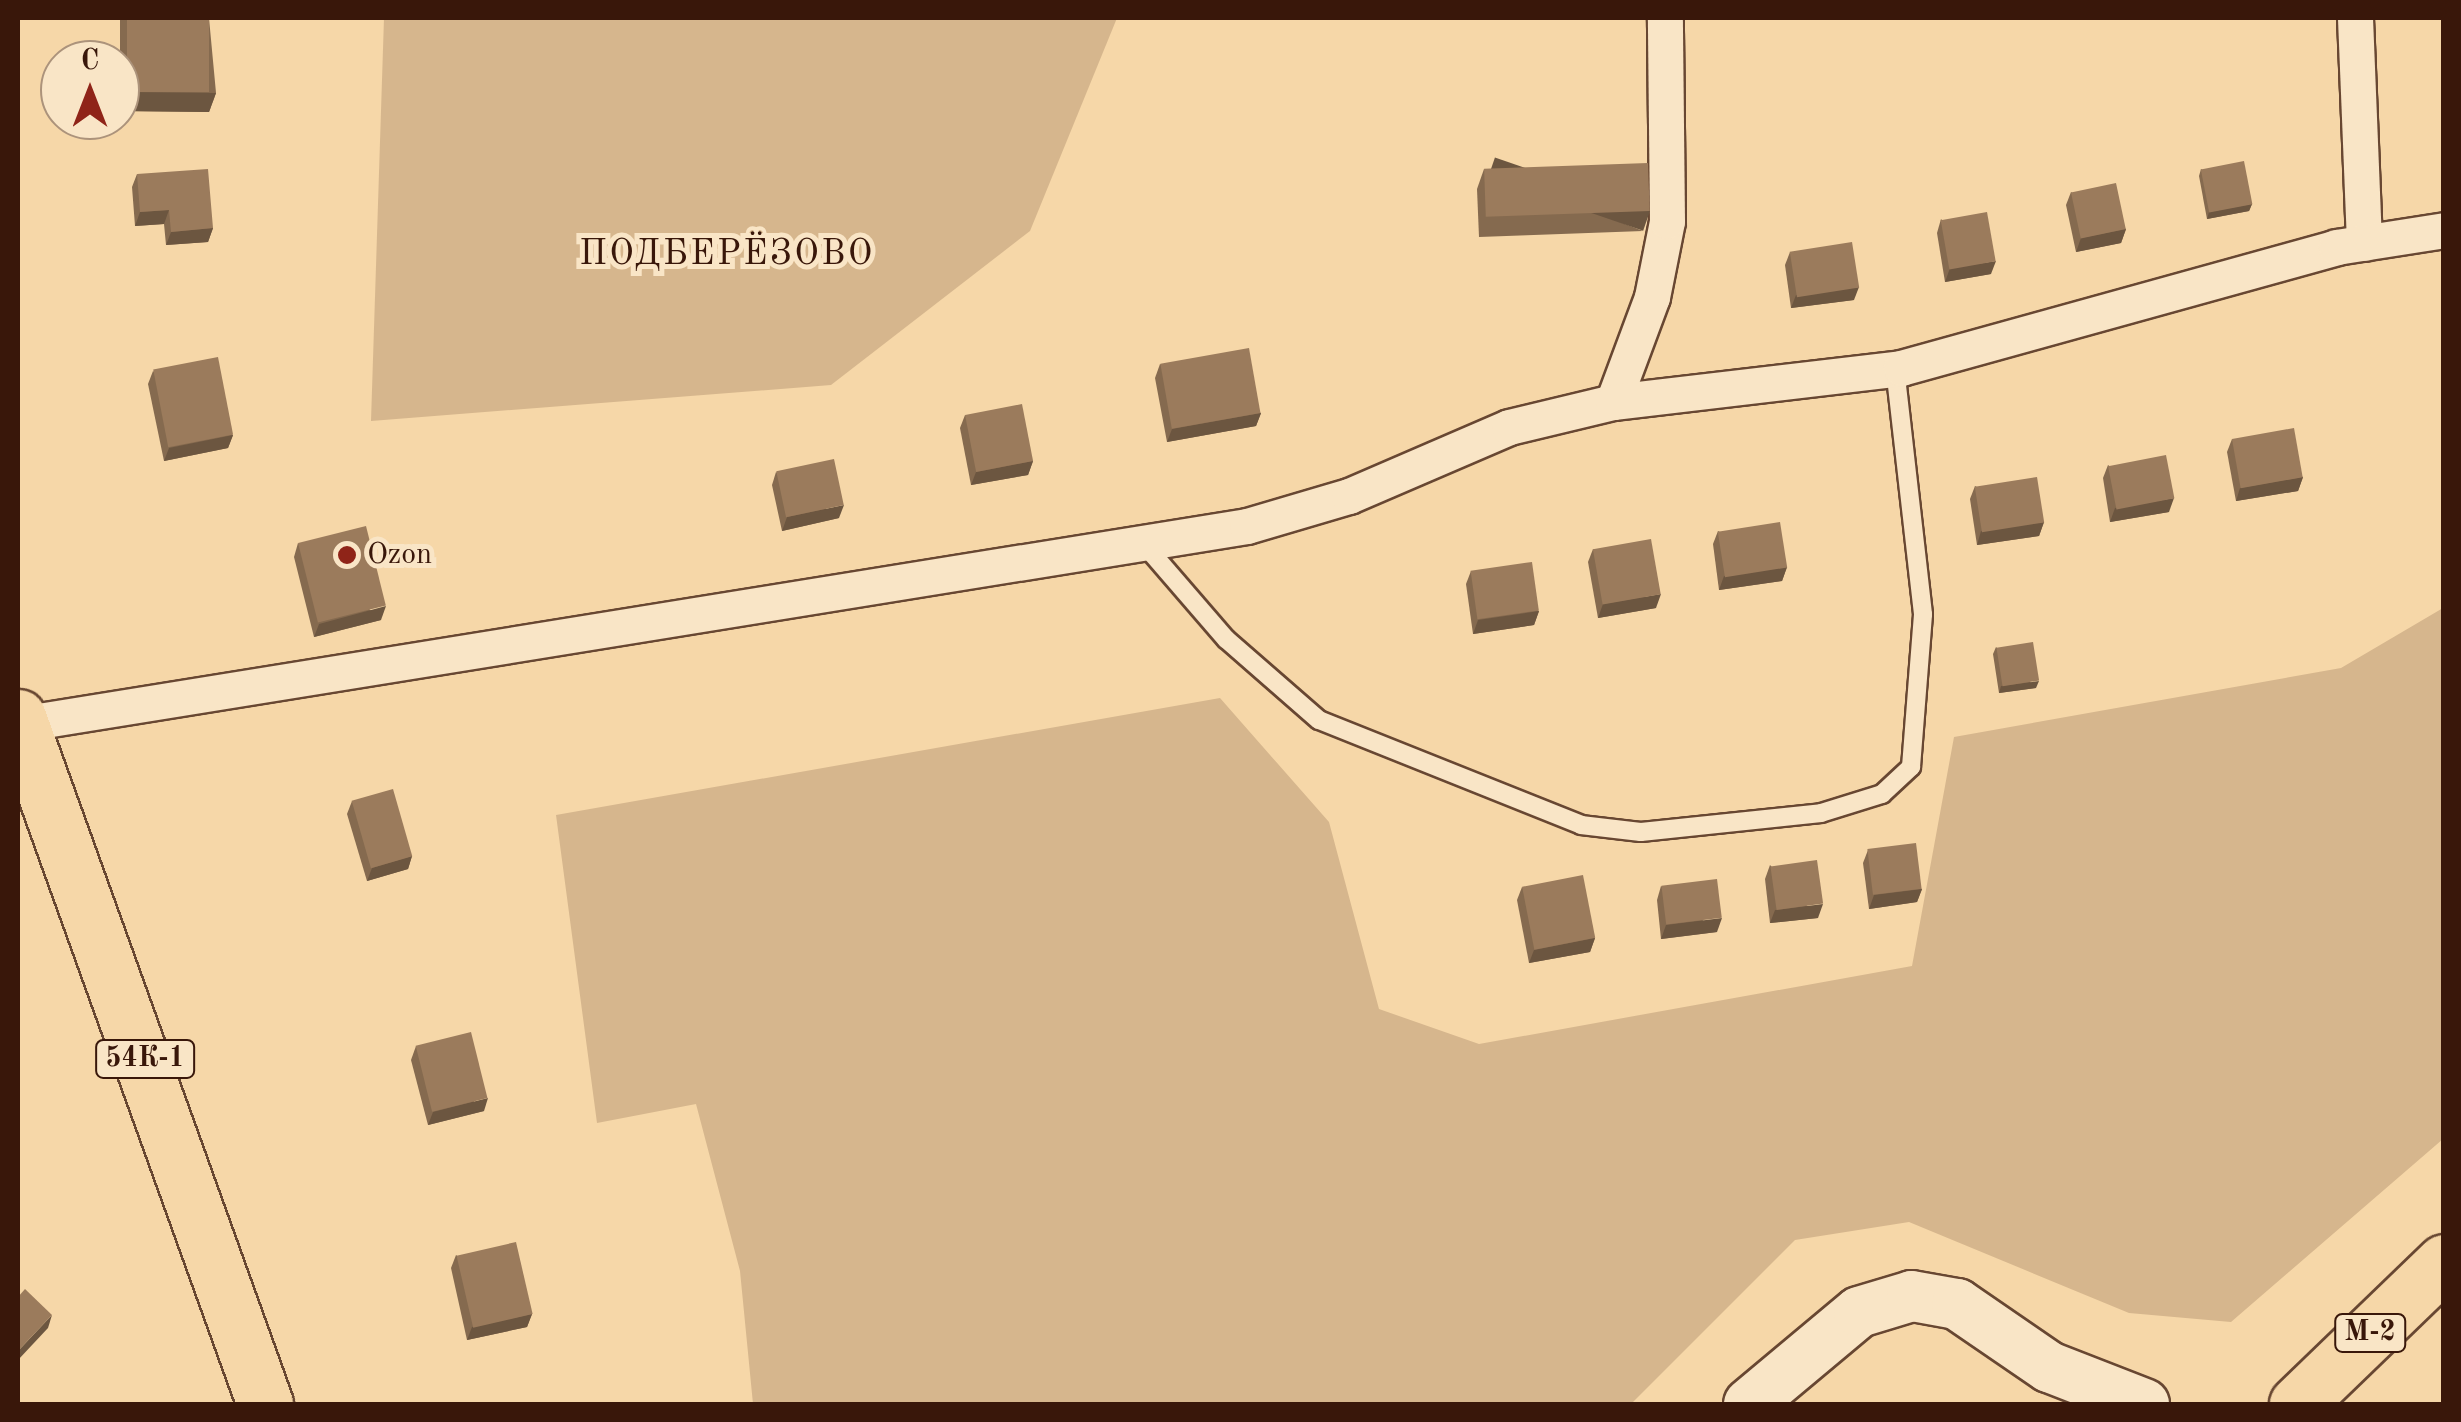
<!DOCTYPE html>
<meta charset="utf-8">
<style>
body{margin:0}
#map{position:relative;width:2461px;height:1422px;overflow:hidden;background:#f6d7a8;font-family:"Old Standard TT",serif}
div>[style]{position:absolute}
[style*='--x']{left:calc(var(--x)*1px);top:calc(var(--y)*1px);width:calc(var(--w)*1px);rotate:calc(var(--a)*1deg)}
.green>*{inset:0;background:#d6b68d}
.roads{filter:drop-shadow(2px 0 #684732) drop-shadow(-2px 0 #684732) drop-shadow(0 2px #684732) drop-shadow(0 -2px #684732)}
.service>*{height:18px;margin:-9px;padding:0 9px;transform-origin:9px;border-radius:9px;background:#f9e5c6}
.minor>*{height:35px;margin:-17.5px;padding:0 17.5px;transform-origin:17.5px;border-radius:17.5px;background:#f9e5c6}
.secondary>*{height:50px;margin:-25px;padding:0 25px;transform-origin:25px;border-radius:25px;background:#f9e5c6}
.primary>*{height:55px;margin:-27.5px;padding:0 27.5px;transform-origin:27.5px;border-radius:27.5px;background:#f6d7a8}
.trunk>*{height:55px;margin:-27.5px;padding:0 27.5px;transform-origin:27.5px;border-radius:27.5px;background:#f6d7a8}
.wall>*{inset:0;background:#856a4f}
.shaded-wall>*{inset:0;background:#6c5640;transform-origin:0 0}
.building>*{inset:0;background:#9b7b5c;transform-origin:0 0}
.dots>*{width:28px;height:28px;translate:-50% -50%;box-sizing:border-box;border:5px solid #f9e5c6;border-radius:50%}
span{translate:-50% -50%;white-space:nowrap;text-align:center;line-height:1.15;-webkit-text-stroke:10px #f9e5c6;paint-order:stroke}
.shield-label span{padding:2px 8px;background:#f9e5c6;border:2px solid;border-radius:8px;-webkit-text-stroke-width:0}
.shield-label{font-size:28px;color:#39170a;font-weight:700}
.poi-label{font-size:30px;color:#39170a}
.left{translate:0 -50%;text-align:left}
.quarter-label{font-size:35px;color:#39170a;letter-spacing:2.5px}
.frame{position:absolute;inset:0;border:20px solid #39170a;pointer-events:none}
.north{position:absolute;left:40px;top:40px;width:100px;height:100px;box-sizing:border-box;background:#f9e5c6;border:2px solid #ac937b;border-radius:50%;rotate:0deg;font-size:28px;font-weight:700;line-height:40px;text-align:center;color:#39170a}
.north::after{content:'';display:block;margin:auto;width:35px;height:45px;background:#8f2418;clip-path:polygon(50% 0,100% 100%,50% 72%,0 100%)}
</style>
<div id="map">
<div class="green">
<div style="clip-path:polygon(384px 18px,1117px 18px,1030px 231px,831px 385px,371px 421px)"></div>
<div style="clip-path:polygon(2443px 608px,2443px 1139px,2231px 1322px,2129px 1313px,1909px 1222px,1795px 1240px,1631px 1404px,753px 1404px,740px 1271px,696px 1104px,597px 1123px,556px 815px,1220px 698px,1329px 822px,1379px 1009px,1479px 1044px,1912px 966px,1954px 737px,2341px 668px)"></div>
</div>
<div class="roads">
<div class="service">
<div style="--x:1143;--y:543;--w:127;--a:49.2"></div>
<div style="--x:1226;--y:639;--w:123;--a:41.1"></div>
<div style="--x:1319;--y:720;--w:282;--a:21.8"></div>
<div style="--x:1581;--y:825;--w:60;--a:6.7"></div>
<div style="--x:1641;--y:832;--w:181;--a:-6"></div>
<div style="--x:1821;--y:813;--w:64;--a:-17.3"></div>
<div style="--x:1882;--y:794;--w:40;--a:-43"></div>
<div style="--x:1911;--y:767;--w:153;--a:-85.5"></div>
<div style="--x:1923;--y:614;--w:246;--a:-96.5"></div>
</div>
<div class="minor">
<div style="--x:2355;--y:18;--w:225;--a:87.7"></div>
<div style="--x:1613;--y:402;--w:112;--a:-69.6"></div>
<div style="--x:1652;--y:297;--w:77;--a:-78.8"></div>
<div style="--x:1667;--y:221;--w:203;--a:-90.6"></div>
<div style="--x:20;--y:724;--w:1243;--a:-9.17"></div>
<div style="--x:1247;--y:526;--w:106;--a:-16.4"></div>
<div style="--x:1349;--y:496;--w:174;--a:-23.3"></div>
<div style="--x:1509;--y:427;--w:107;--a:-13.5"></div>
<div style="--x:1613;--y:402;--w:290;--a:-6.7"></div>
<div style="--x:1901;--y:368;--w:452;--a:-15.5"></div>
<div style="--x:2336;--y:247;--w:109;--a:-8.9"></div>
</div>
<div class="secondary">
<div style="--x:1749;--y:1404;--w:143;--a:-39.9"></div>
<div style="--x:1859;--y:1312;--w:55;--a:-16.8"></div>
<div style="--x:1912;--y:1296;--w:46;--a:10.1"></div>
<div style="--x:1957;--y:1304;--w:112;--a:34.4"></div>
<div style="--x:2049;--y:1367;--w:102;--a:21.3"></div>
</div>
<div class="primary">
<div style="--x:18;--y:717;--w:730;--a:70.22"></div>
</div>
<div class="trunk">
<div style="--x:2297;--y:1404;--w:204;--a:-44"></div>
</div>
</div>
<div class="wall">
<div style="clip-path:polygon(120px 18px,209px 18px,216px 93px,209px 112px,120px 111px)"></div>
<div style="clip-path:polygon(1484px 169px,1643px 231px,1479px 237px,1477px 189px)"></div>
<div style="clip-path:polygon(2201px 169px,2252px 204px,2249px 211px,2207px 219px,2199px 176px)"></div>
<div style="clip-path:polygon(137px 174px,213px 228px,208px 242px,166px 245px,164px 224px,135px 226px,132px 187px)"></div>
<div style="clip-path:polygon(2071px 192px,2126px 229px,2121px 243px,2076px 252px,2066px 205px)"></div>
<div style="clip-path:polygon(1941px 219px,1991px 274px,1945px 282px,1937px 233px)"></div>
<div style="clip-path:polygon(1790px 252px,1854px 300px,1791px 308px,1785px 265px)"></div>
<div style="clip-path:polygon(1160px 364px,1261px 413px,1256px 426px,1167px 442px,1155px 378px)"></div>
<div style="clip-path:polygon(153px 371px,233px 435px,228px 448px,164px 461px,148px 384px)"></div>
<div style="clip-path:polygon(965px 415px,1033px 461px,1028px 475px,971px 485px,960px 428px)"></div>
<div style="clip-path:polygon(2232px 439px,2303px 477px,2298px 491px,2236px 501px,2227px 452px)"></div>
<div style="clip-path:polygon(2108px 465px,2169px 512px,2110px 522px,2103px 478px)"></div>
<div style="clip-path:polygon(776px 472px,839px 518px,782px 531px,772px 485px)"></div>
<div style="clip-path:polygon(1975px 486px,2044px 522px,2039px 536px,1977px 545px,1970px 499px)"></div>
<div style="clip-path:polygon(1718px 531px,1787px 567px,1782px 581px,1719px 590px,1713px 544px)"></div>
<div style="clip-path:polygon(298px 543px,381px 620px,314px 637px,294px 557px)"></div>
<div style="clip-path:polygon(1593px 549px,1656px 608px,1598px 618px,1588px 562px)"></div>
<div style="clip-path:polygon(1471px 571px,1539px 611px,1534px 625px,1473px 634px,1466px 584px)"></div>
<div style="clip-path:polygon(1996px 647px,2036px 688px,1999px 693px,1993px 654px)"></div>
<div style="clip-path:polygon(352px 801px,412px 856px,408px 869px,367px 881px,347px 814px)"></div>
<div style="clip-path:polygon(1868px 850px,1922px 889px,1917px 902px,1869px 909px,1863px 863px)"></div>
<div style="clip-path:polygon(1770px 865px,1818px 918px,1770px 923px,1765px 879px)"></div>
<div style="clip-path:polygon(1661px 886px,1717px 932px,1661px 939px,1657px 900px)"></div>
<div style="clip-path:polygon(1522px 887px,1595px 938px,1590px 952px,1529px 963px,1517px 900px)"></div>
<div style="clip-path:polygon(416px 1046px,484px 1111px,428px 1125px,411px 1060px)"></div>
<div style="clip-path:polygon(456px 1255px,532px 1314px,527px 1327px,467px 1340px,451px 1268px)"></div>
</div>
<div class="shaded-wall">
<div style="clip-path:polygon(127px 92px,216px 93px,209px 112px,120px 111px)"></div>
<div style="clip-path:polygon(2252px 204px,2249px 211px,2207px 219px,2209px 212px)"></div>
<div style="clip-path:polygon(169px 210px,164px 224px,135px 226px,140px 212px)"></div>
<div style="left:1650px;top:211px;width:21px;height:164px;rotate:109deg"></div>
<div style="clip-path:polygon(213px 228px,208px 242px,166px 245px,171px 232px)"></div>
<div style="clip-path:polygon(2126px 229px,2121px 243px,2076px 252px,2081px 238px)"></div>
<div style="clip-path:polygon(1996px 261px,1991px 274px,1945px 282px,1950px 268px)"></div>
<div style="clip-path:polygon(1859px 287px,1854px 300px,1791px 308px,1796px 295px)"></div>
<div style="clip-path:polygon(1261px 413px,1256px 426px,1167px 442px,1172px 429px)"></div>
<div style="clip-path:polygon(233px 435px,228px 448px,164px 461px,169px 448px)"></div>
<div style="clip-path:polygon(1033px 461px,1028px 475px,971px 485px,976px 472px)"></div>
<div style="clip-path:polygon(2303px 477px,2298px 491px,2236px 501px,2240px 488px)"></div>
<div style="clip-path:polygon(2174px 498px,2169px 512px,2110px 522px,2115px 508px)"></div>
<div style="clip-path:polygon(844px 505px,839px 518px,782px 531px,787px 517px)"></div>
<div style="clip-path:polygon(2044px 522px,2039px 536px,1977px 545px,1981px 531px)"></div>
<div style="clip-path:polygon(1787px 567px,1782px 581px,1719px 590px,1724px 576px)"></div>
<div style="clip-path:polygon(1661px 594px,1656px 608px,1598px 618px,1603px 604px)"></div>
<div style="clip-path:polygon(386px 606px,381px 620px,314px 637px,319px 624px)"></div>
<div style="clip-path:polygon(1539px 611px,1534px 625px,1473px 634px,1478px 620px)"></div>
<div style="clip-path:polygon(2039px 681px,2036px 688px,1999px 693px,2001px 686px)"></div>
<div style="clip-path:polygon(412px 856px,408px 869px,367px 881px,372px 868px)"></div>
<div style="clip-path:polygon(1922px 889px,1917px 902px,1869px 909px,1874px 895px)"></div>
<div style="clip-path:polygon(1823px 904px,1818px 918px,1770px 923px,1775px 910px)"></div>
<div style="clip-path:polygon(1722px 918px,1717px 932px,1661px 939px,1666px 925px)"></div>
<div style="clip-path:polygon(1595px 938px,1590px 952px,1529px 963px,1534px 950px)"></div>
<div style="clip-path:polygon(488px 1098px,484px 1111px,428px 1125px,433px 1112px)"></div>
<div style="clip-path:polygon(532px 1314px,527px 1327px,467px 1340px,472px 1327px)"></div>
<div style="clip-path:polygon(52px 1315px,48px 1328px,18px 1360px,18px 1351px)"></div>
</div>
<div class="building">
<div style="left:127px;top:18px;width:82px;height:74px"></div>
<div style="left:2244px;top:161px;width:44px;height:44px;rotate:79deg"></div>
<div style="left:1648px;top:163px;width:48px;height:164px;rotate:88deg"></div>
<div style="clip-path:polygon(208px 169px,213px 228px,171px 232px,169px 210px,140px 212px,137px 174px)"></div>
<div style="left:2116px;top:183px;width:47px;height:46px;rotate:78deg"></div>
<div style="left:1987px;top:212px;width:50px;height:47px;rotate:80deg"></div>
<div style="left:1852px;top:242px;width:46px;height:63px;rotate:81deg"></div>
<div style="left:1249px;top:348px;width:66px;height:90px;rotate:80deg"></div>
<div style="left:218px;top:357px;width:79px;height:66px;rotate:79deg"></div>
<div style="left:1022px;top:404px;width:58px;height:58px;rotate:79deg"></div>
<div style="left:2294px;top:428px;width:50px;height:63px;rotate:80deg"></div>
<div style="left:2166px;top:455px;width:44px;height:59px;rotate:79deg"></div>
<div style="left:834px;top:459px;width:47px;height:59px;rotate:78deg"></div>
<div style="left:2037px;top:477px;width:46px;height:63px;rotate:81deg"></div>
<div style="left:1780px;top:522px;width:46px;height:63px;rotate:81deg"></div>
<div style="left:366px;top:526px;width:82px;height:70px;rotate:76deg"></div>
<div style="left:1651px;top:539px;width:56px;height:59px;rotate:80deg"></div>
<div style="left:1532px;top:562px;width:49px;height:62px;rotate:82deg"></div>
<div style="left:2033px;top:642px;width:39px;height:37px;rotate:81deg"></div>
<div style="left:393px;top:789px;width:70px;height:43px;rotate:74deg"></div>
<div style="left:1916px;top:843px;width:46px;height:49px;rotate:83deg"></div>
<div style="left:1817px;top:860px;width:44px;height:47px;rotate:82deg"></div>
<div style="left:1583px;top:875px;width:64px;height:62px;rotate:79deg"></div>
<div style="left:1717px;top:879px;width:39px;height:56px;rotate:83deg"></div>
<div style="left:471px;top:1032px;width:68px;height:57px;rotate:76deg"></div>
<div style="left:516px;top:1242px;width:74px;height:61px;rotate:77deg"></div>
<div style="clip-path:polygon(25px 1289px,52px 1315px,18px 1351px,18px 1297px)"></div>
</div>
<div class="dots">
<div style="left:347px;top:555px;background:#8f2418"></div>
</div>
<div class="shield-label">
<span style="left:145px;top:1059px">54К-1</span>
<span style="left:2370px;top:1333px">М-2</span>
</div>
<div class="poi-label">
<span class="left" style="left:367px;top:555px">Ozon</span>
</div>
<div class="quarter-label">
<span style="left:727px;top:255px">ПОДБЕРЁЗОВО</span>
</div>
<div class="frame"></div>
<div class="north">С</div>
</div>
